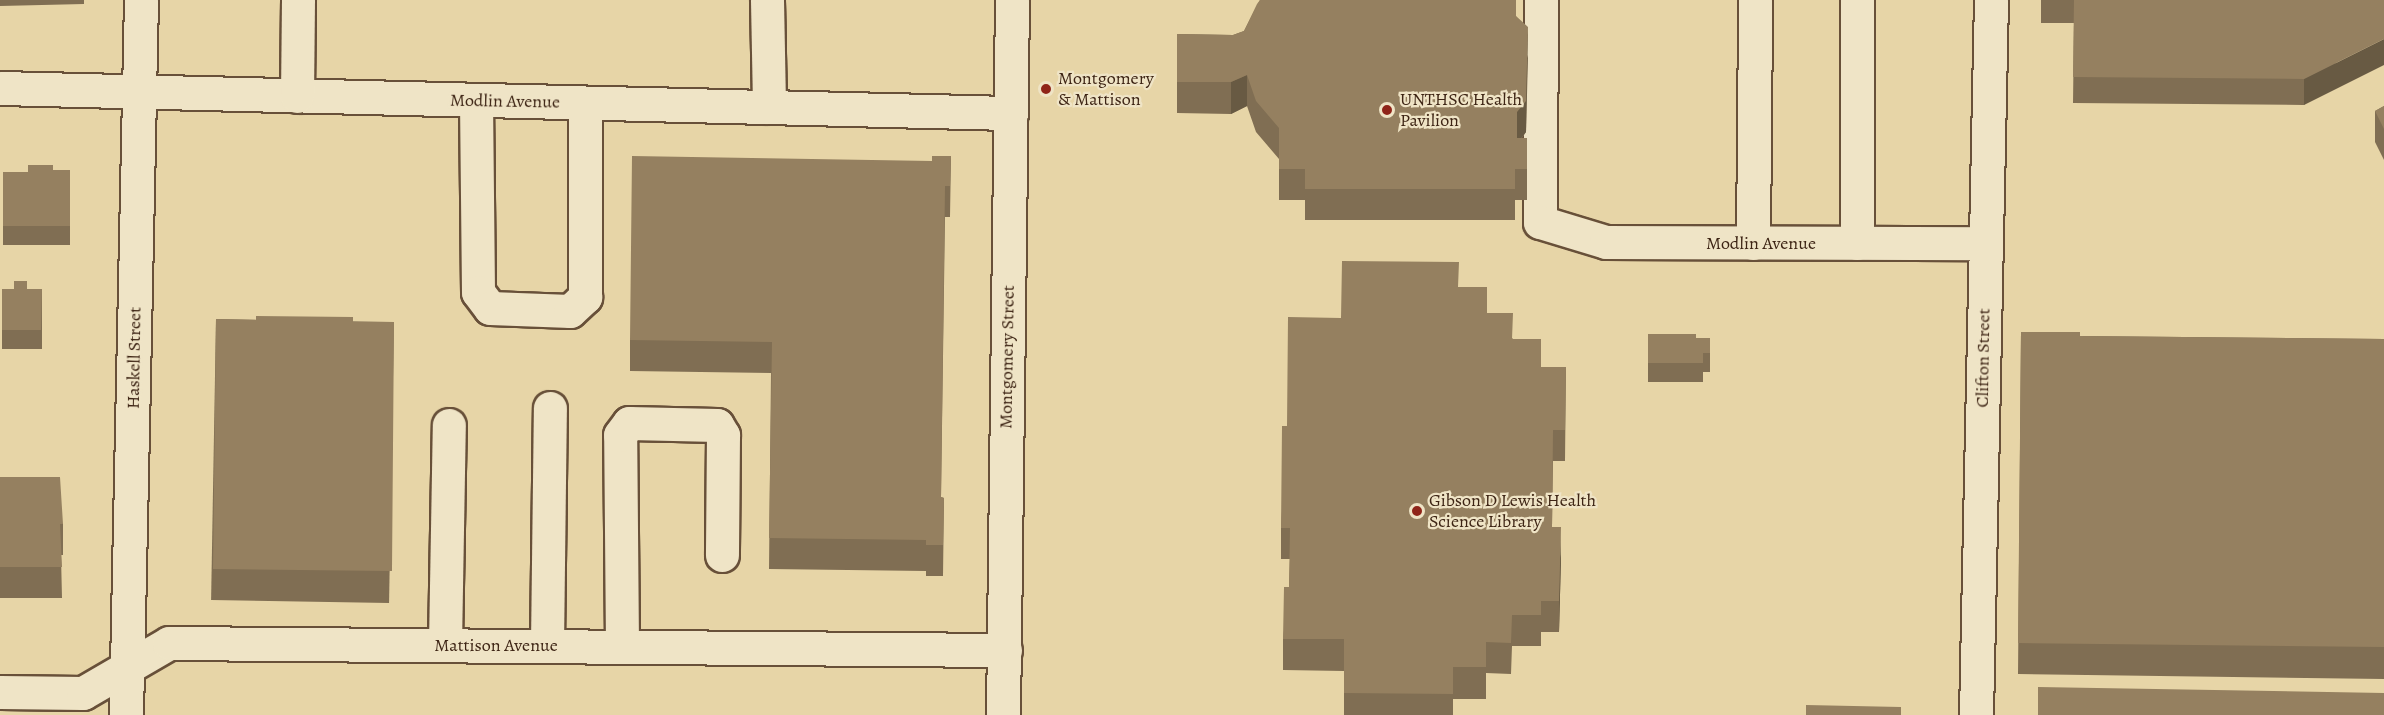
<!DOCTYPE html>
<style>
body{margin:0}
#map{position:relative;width:2384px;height:715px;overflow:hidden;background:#e7d5a7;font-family:Alegreya,serif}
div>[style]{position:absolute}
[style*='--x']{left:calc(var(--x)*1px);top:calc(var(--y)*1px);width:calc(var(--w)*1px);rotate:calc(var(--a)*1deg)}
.roads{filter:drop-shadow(2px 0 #685039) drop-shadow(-2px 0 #685039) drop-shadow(0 2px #685039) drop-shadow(0 -2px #685039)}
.minor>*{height:33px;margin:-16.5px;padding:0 16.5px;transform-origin:16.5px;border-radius:16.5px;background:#efe4c6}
.wall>*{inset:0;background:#806e53;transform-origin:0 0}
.shaded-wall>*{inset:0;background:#685a43}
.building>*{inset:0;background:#958060}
.dots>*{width:16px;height:16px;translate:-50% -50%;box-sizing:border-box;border:3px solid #efe4c6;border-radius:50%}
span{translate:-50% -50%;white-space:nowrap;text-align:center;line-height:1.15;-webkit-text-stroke:4.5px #efe4c6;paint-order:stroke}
.poi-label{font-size:18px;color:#3d2414}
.left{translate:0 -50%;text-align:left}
.street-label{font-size:18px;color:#3d2414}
</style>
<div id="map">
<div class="roads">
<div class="minor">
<div style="--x:767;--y:0;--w:107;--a:88.9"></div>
<div style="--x:1541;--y:0;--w:222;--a:90.3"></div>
<div style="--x:1540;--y:222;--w:69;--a:16.9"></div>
<div style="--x:1606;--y:242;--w:380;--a:0.2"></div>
<div style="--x:1857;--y:0;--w:243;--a:90"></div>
<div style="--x:0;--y:88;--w:1011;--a:1.42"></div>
<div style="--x:297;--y:96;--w:96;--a:-89.4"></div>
<div style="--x:476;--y:100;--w:192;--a:89.4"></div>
<div style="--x:478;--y:292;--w:20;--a:53"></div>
<div style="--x:490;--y:308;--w:80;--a:2.1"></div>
<div style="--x:570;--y:311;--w:21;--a:-43"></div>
<div style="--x:585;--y:297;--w:194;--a:-90"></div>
<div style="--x:1753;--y:243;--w:243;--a:-89.5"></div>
<div style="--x:445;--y:644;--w:219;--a:-89"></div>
<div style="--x:547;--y:645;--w:237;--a:-89.3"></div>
<div style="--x:622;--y:645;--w:210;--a:-90.5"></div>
<div style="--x:620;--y:435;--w:15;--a:-53"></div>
<div style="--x:629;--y:423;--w:88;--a:1.3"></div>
<div style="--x:717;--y:425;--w:12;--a:59"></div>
<div style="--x:723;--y:435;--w:120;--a:90.5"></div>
<div style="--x:0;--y:692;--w:83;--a:0.7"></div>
<div style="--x:83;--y:693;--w:99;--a:-30.2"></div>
<div style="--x:169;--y:643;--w:836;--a:0.48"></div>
<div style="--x:126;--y:715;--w:715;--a:-88.8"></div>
<div style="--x:1003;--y:715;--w:715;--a:-89.28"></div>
<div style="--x:1976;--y:715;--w:715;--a:-88.8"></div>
</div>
</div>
<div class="wall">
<div style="clip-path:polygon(0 0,84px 0,84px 4px,0 6px)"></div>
<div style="clip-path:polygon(1260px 0,1531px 0,1516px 0,1516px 16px,1528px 58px,1526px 132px,1522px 138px,1527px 138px,1527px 200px,1515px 200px,1515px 220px,1305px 220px,1305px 200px,1279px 200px,1279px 159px,1256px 132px,1247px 106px,1231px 114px,1177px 113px,1177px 34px,1233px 35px,1244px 31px)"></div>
<div style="clip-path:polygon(2041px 0,2384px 0,2304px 105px,2073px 103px,2074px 23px,2041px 23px)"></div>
<div style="clip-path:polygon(2384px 106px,2384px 160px,2375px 142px,2375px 111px)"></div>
<div style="clip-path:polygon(951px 156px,950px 217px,945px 217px,941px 497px,944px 498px,943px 576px,926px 576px,926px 571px,769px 569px,771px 373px,630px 371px,630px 340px,932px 161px)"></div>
<div style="clip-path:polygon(53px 170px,70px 170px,70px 245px,3px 245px,3px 172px,28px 172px)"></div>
<div style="clip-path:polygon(1459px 287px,1487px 313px,1541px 367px,1566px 367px,1565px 461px,1553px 461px,1552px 527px,1561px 558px,1559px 632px,1541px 632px,1541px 646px,1512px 646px,1511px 674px,1486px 673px,1486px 699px,1453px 699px,1453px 715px,1344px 715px,1344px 671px,1283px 670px,1283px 639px,1289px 587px,1290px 559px,1281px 559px,1281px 528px,1287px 426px,1341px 318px)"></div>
<div style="left:2px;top:289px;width:40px;height:60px"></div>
<div style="left:216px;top:319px;width:178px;height:281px;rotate:1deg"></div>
<div style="clip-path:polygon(2021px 332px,2080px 336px,2384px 339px,2384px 679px,2018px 674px)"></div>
<div style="clip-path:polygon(1648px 334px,1696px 338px,1710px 338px,1710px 372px,1703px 372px,1703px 382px,1648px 382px)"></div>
<div style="clip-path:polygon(0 477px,63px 524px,63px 555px,61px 555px,62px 598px,0 598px)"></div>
</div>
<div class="shaded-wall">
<div style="clip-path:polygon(1528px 27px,1526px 132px,1517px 143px,1517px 112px)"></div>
<div style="clip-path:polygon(2384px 39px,2384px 65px,2304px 105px,2304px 79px)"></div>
<div style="clip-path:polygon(1247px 75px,1247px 106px,1231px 114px,1231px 82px)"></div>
<div style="clip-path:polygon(1561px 527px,1561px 558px,1559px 632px,1559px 601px)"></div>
</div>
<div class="building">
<div style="clip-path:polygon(1260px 0,1516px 0,1516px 16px,1528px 27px,1526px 101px,1517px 112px,1517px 138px,1527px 138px,1527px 169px,1515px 169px,1515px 189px,1305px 189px,1305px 169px,1279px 169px,1279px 128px,1256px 101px,1247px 75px,1231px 82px,1177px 82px,1177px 34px,1233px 35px,1244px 31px,1257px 4px)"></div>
<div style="clip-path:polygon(2074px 0,2384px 0,2384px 39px,2304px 79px,2073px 77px)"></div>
<div style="clip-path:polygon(2384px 106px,2384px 129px,2375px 111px)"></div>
<div style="clip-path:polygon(632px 156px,932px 161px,932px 156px,951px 156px,950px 186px,945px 186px,941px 497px,944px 498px,943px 545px,926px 545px,926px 540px,769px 538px,772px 342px,630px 340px)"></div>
<div style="clip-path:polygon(28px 165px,53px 165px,53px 170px,70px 170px,70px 226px,3px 226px,3px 172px,28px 172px)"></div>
<div style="clip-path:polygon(1342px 261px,1459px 262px,1458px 287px,1487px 287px,1487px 313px,1513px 313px,1512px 339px,1541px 339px,1541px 367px,1566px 367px,1565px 430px,1553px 430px,1552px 527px,1561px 527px,1559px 601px,1541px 601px,1541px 615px,1512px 615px,1511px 643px,1486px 642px,1486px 667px,1453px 667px,1453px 694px,1344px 693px,1344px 639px,1283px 639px,1284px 587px,1289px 587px,1290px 528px,1281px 528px,1282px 426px,1287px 426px,1288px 317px,1341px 318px)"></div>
<div style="clip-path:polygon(14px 281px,27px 281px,27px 289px,42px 289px,41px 330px,2px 330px,2px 289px,14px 289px)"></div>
<div style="clip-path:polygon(256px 316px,353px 317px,353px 322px,394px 322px,392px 571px,213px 569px,216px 319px,256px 320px)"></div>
<div style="clip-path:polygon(2021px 332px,2080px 332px,2080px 336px,2384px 339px,2384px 647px,2018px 643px)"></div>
<div style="clip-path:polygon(1648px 334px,1696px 334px,1696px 338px,1710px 338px,1710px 353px,1703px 353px,1703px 363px,1648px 363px)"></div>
<div style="clip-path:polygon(0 477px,60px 477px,63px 524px,60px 524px,62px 567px,0 567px)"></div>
<div style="clip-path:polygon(2038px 687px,2384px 693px,2384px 715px,2038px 715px)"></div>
<div style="clip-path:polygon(1806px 705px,1901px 707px,1901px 715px,1806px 715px)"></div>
</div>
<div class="dots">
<div style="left:1046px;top:89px;background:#8f2418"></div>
<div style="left:1387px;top:110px;background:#8f2418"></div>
<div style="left:1417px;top:511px;background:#8f2418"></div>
</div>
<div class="poi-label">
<span class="left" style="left:1058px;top:89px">Montgomery<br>&amp; Mattison</span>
<span class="left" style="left:1400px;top:110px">UNTHSC Health<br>Pavilion</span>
<span class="left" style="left:1429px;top:511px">Gibson D Lewis Health<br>Science Library</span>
</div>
<div class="street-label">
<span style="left:505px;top:101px;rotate:1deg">Modlin Avenue</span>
<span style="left:1761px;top:243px">Modlin Avenue</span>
<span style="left:1007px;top:357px;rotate:-89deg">Montgomery Street</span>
<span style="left:134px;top:358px;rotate:-89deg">Haskell Street</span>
<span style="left:1983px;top:358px;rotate:-89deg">Clifton Street</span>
<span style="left:496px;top:645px">Mattison Avenue</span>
</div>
</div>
